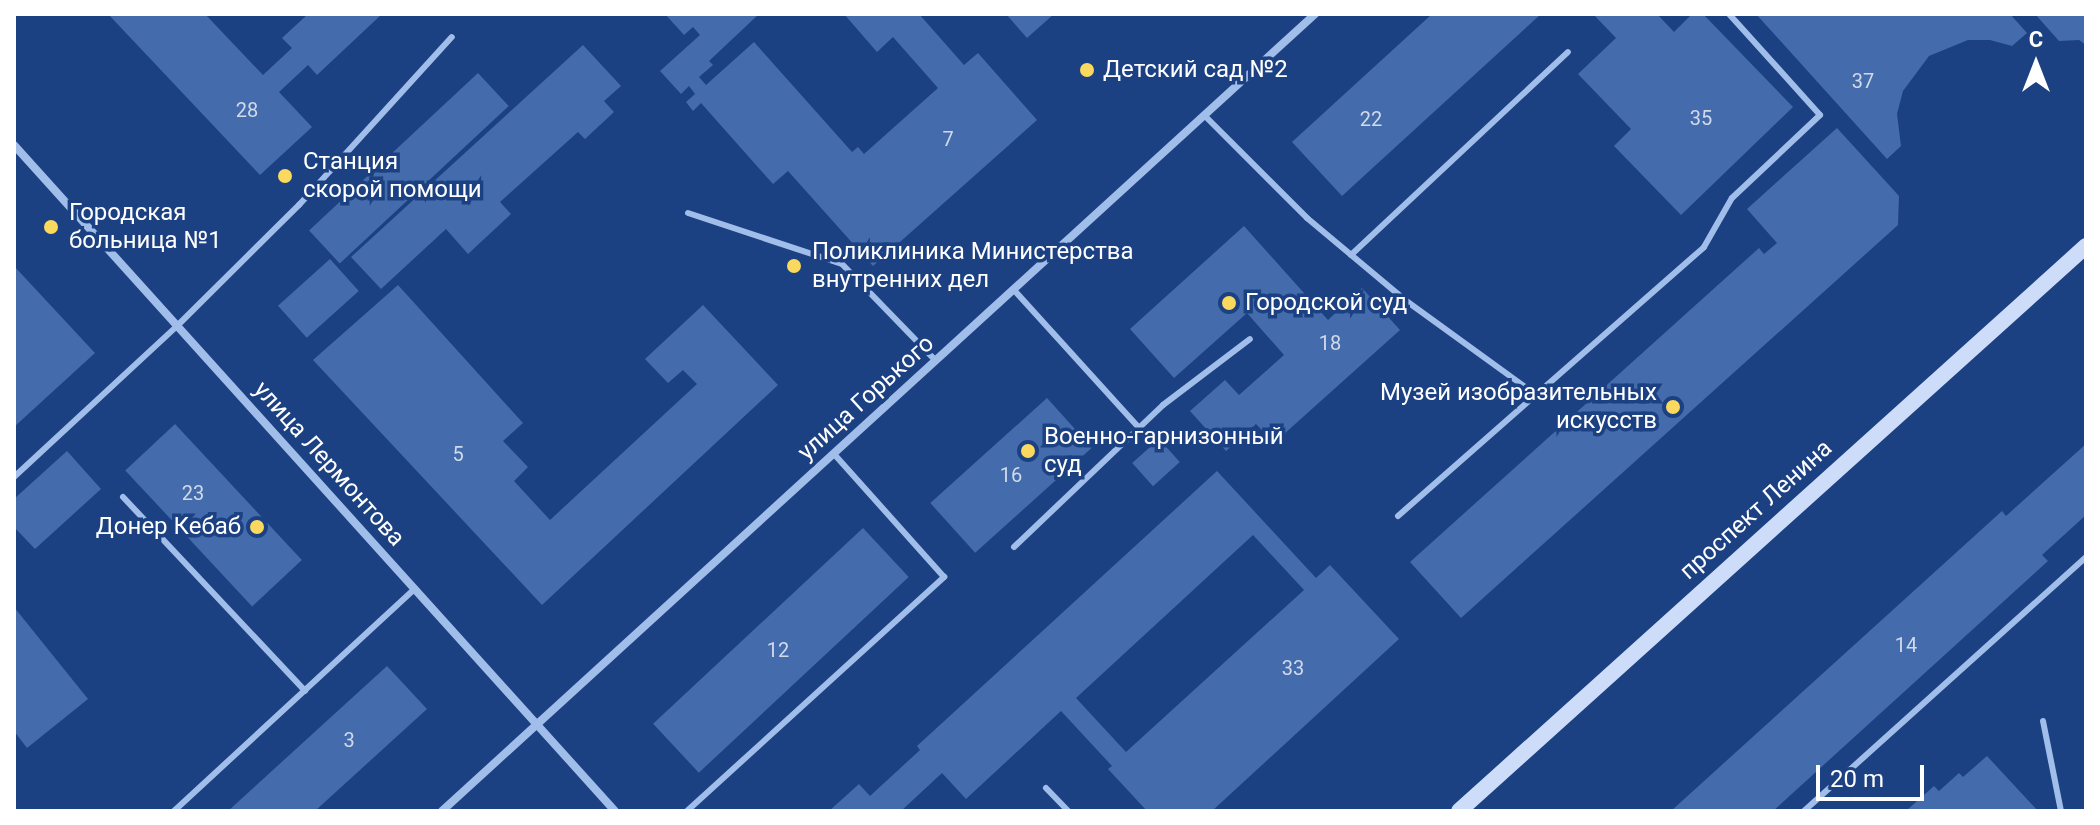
<!DOCTYPE html>
<meta charset="utf-8">
<style>
body{margin:0}
#map{position:relative;width:2100px;height:825px;overflow:hidden;background:#1c4183;font-family:Roboto,sans-serif}
div>[style]{position:absolute}
[style*='--x']{left:calc(var(--x)*1px);top:calc(var(--y)*1px);width:calc(var(--w)*1px);rotate:calc(var(--a)*1deg)}
.building>*{inset:0;background:#446bac;transform-origin:0 0}
.lane>*{height:6px;margin:-3px;padding:0 3px;transform-origin:3px;border-radius:3px;background:#a1bdea}
.street>*{height:8px;margin:-4px;padding:0 4px;transform-origin:4px;border-radius:4px;background:#a1bdea}
.secondary>*{height:16px;margin:-8px;padding:0 8px;transform-origin:8px;border-radius:8px;background:#cddcf8}
.dots>*{width:22px;height:22px;translate:-50% -50%;box-sizing:border-box;border:4px solid #1c4183;border-radius:50%}
span{translate:-50% -50%;white-space:nowrap;text-align:center;line-height:1.15;-webkit-text-stroke:7px #1c4183;paint-order:stroke}
.number-label{font-size:20px;color:#d0daea}
.number-label span{-webkit-text-stroke-width:0}
.poi-label{font-size:24px;color:#fff}
.left{translate:0 -50%;text-align:left}
.right{translate:-100% -50%;text-align:right}
.street-label{font-size:24px;color:#fff}
.frame{position:absolute;inset:0;border:16px solid #fff;pointer-events:none}
.north{position:absolute;left:1996px;top:24px;width:80px;height:80px;-webkit-text-stroke:6px #1c4183;paint-order:stroke;rotate:0deg;font-size:22px;font-weight:700;line-height:32px;text-align:center;color:#fff}
.north::after{content:'';display:block;margin:auto;width:28px;height:36px;background:#fff;clip-path:polygon(50% 0,100% 100%,50% 72%,0 100%)}
.scale{position:absolute;left:1816px;top:765px;width:108px;height:36px;box-sizing:border-box;border:4px solid #fff;border-top:0;padding-left:10px;font-size:24px;line-height:28px;white-space:nowrap;color:#fff;-webkit-text-stroke:6px #1c4183;paint-order:stroke}
</style>
<div id="map">
<div class="building">
<div style="clip-path:polygon(108px 14px,205px 14px,263px 75px,292px 48px,282px 38px,308px 14px,382px 14px,317px 75px,308px 65px,279px 92px,312px 127px,260px 175px)"></div>
<div style="clip-path:polygon(665px 14px,759px 14px,709px 61px,713px 65px,699px 77px,706px 85px,754px 42px,852px 152px,858px 147px,864px 154px,938px 88px,893px 37px,877px 52px,844px 14px,919px 14px,964px 65px,978px 53px,1037px 120px,873px 266px,788px 171px,773px 184px,701px 103px,693px 111px,686px 102px,695px 94px,689px 86px,681px 94px,660px 71px,700px 35px,693px 27px,684px 35px)"></div>
<div style="clip-path:polygon(1006px 14px,1054px 14px,1027px 38px)"></div>
<div style="clip-path:polygon(1432px 14px,1541px 14px,1342px 196px,1292px 142px)"></div>
<div style="clip-path:polygon(1593px 14px,1657px 14px,1674px 32px,1692px 14px,1703px 14px,1793px 107px,1681px 215px,1614px 146px,1631px 129px,1578px 74px,1616px 38px)"></div>
<div style="clip-path:polygon(1756px 14px,2010px 14px,2027px 33px,2012px 46px,1990px 40px,1968px 40px,1929px 56px,1903px 91px,1897px 114px,1901px 146px,1887px 159px)"></div>
<div style="clip-path:polygon(2035px 14px,2086px 14px,2086px 45px,2079px 40px,2059px 41px)"></div>
<div style="clip-path:polygon(583px 45px,621px 86px,604px 101px,614px 112px,585px 139px,578px 132px,500px 202px,511px 214px,468px 254px,446px 229px,381px 289px,351px 257px)"></div>
<div style="left:478px;top:73px;width:45px;height:231px;rotate:47deg"></div>
<div style="clip-path:polygon(1837px 128px,1899px 196px,1898px 225px,1461px 618px,1410px 562px,1759px 248px,1764px 254px,1777px 243px,1747px 209px)"></div>
<div style="clip-path:polygon(1244px 226px,1328px 320px,1362px 288px,1400px 330px,1274px 443px,1256px 424px,1226px 451px,1190px 411px,1225px 380px,1239px 395px,1284px 355px,1247px 313px,1174px 378px,1130px 329px)"></div>
<div style="left:330px;top:259px;width:43px;height:70px;rotate:48deg"></div>
<div style="clip-path:polygon(14px 266px,95px 353px,14px 427px)"></div>
<div style="clip-path:polygon(398px 285px,523px 423px,503px 441px,528px 467px,514px 481px,550px 520px,697px 384px,683px 370px,668px 383px,645px 359px,703px 305px,778px 385px,542px 605px,313px 360px)"></div>
<div style="left:1047px;top:398px;width:67px;height:157px;rotate:48deg"></div>
<div style="left:175px;top:424px;width:186px;height:68px;rotate:47deg"></div>
<div style="left:1159px;top:439px;width:31px;height:36px;rotate:48deg"></div>
<div style="clip-path:polygon(2086px 444px,2086px 515px,2042px 555px,2048px 561px,1773px 811px,1671px 811px,2002px 511px,2006px 516px)"></div>
<div style="clip-path:polygon(67px 451px,101px 489px,35px 549px,14px 527px,14px 499px)"></div>
<div style="clip-path:polygon(evenodd,1217px 471px,1316px 578px,1330px 565px,1399px 639px,1212px 811px,1147px 811px,1108px 769px,1112px 766px,1061px 711px,966px 799px,942px 773px,901px 811px,829px 811px,859px 784px,870px 796px,920px 750px,917px 746px,1217px 471px,1253px 535px,1304px 590px,1126px 752px,1076px 698px,1253px 535px)"></div>
<div style="left:863px;top:528px;width:67px;height:287px;rotate:47deg"></div>
<div style="clip-path:polygon(14px 607px,88px 699px,27px 748px,14px 731px)"></div>
<div style="clip-path:polygon(387px 666px,427px 709px,315px 811px,228px 811px)"></div>
<div style="clip-path:polygon(1987px 756px,2038px 811px,1906px 811px,1934px 786px,1939px 791px,1959px 773px,1963px 777px)"></div>
</div>
<div class="lane">
<div style="--x:1204;--y:115;--w:146;--a:45"></div>
<div style="--x:1307;--y:218;--w:128;--a:39.9"></div>
<div style="--x:1405;--y:300;--w:162;--a:35.9"></div>
<div style="--x:688;--y:213;--w:162;--a:18.3"></div>
<div style="--x:842;--y:264;--w:135;--a:45.9"></div>
<div style="--x:1351;--y:255;--w:297;--a:-43.1"></div>
<div style="--x:1014;--y:290;--w:186;--a:47.8"></div>
<div style="--x:14;--y:477;--w:222;--a:-42.8"></div>
<div style="--x:177;--y:326;--w:172;--a:-44.8"></div>
<div style="--x:299;--y:205;--w:227;--a:-47.7"></div>
<div style="--x:123;--y:497;--w:266;--a:46.8"></div>
<div style="--x:1398;--y:516;--w:407;--a:-41.3"></div>
<div style="--x:1704;--y:247;--w:56;--a:-60.3"></div>
<div style="--x:1732;--y:198;--w:121;--a:-43.3"></div>
<div style="--x:1820;--y:115;--w:136;--a:-132"></div>
<div style="--x:1014;--y:547;--w:206;--a:-43.6"></div>
<div style="--x:1163;--y:405;--w:109;--a:-37.2"></div>
<div style="--x:2043;--y:721;--w:92;--a:78.7"></div>
<div style="--x:1046;--y:788;--w:32;--a:46"></div>
<div style="--x:174;--y:811;--w:328;--a:-42.7"></div>
<div style="--x:687;--y:811;--w:348;--a:-42.3"></div>
<div style="--x:944;--y:577;--w:165;--a:-131.8"></div>
<div style="--x:1804;--y:811;--w:380;--a:-42"></div>
</div>
<div class="street">
<div style="--x:14;--y:145;--w:897;--a:47.94"></div>
<div style="--x:442;--y:811;--w:1182;--a:-42.39"></div>
</div>
<div class="secondary">
<div style="--x:1459;--y:811;--w:844;--a:-42.02"></div>
</div>
<div class="dots">
<div style="left:1087px;top:70px;background:#fbd95e"></div>
<div style="left:285px;top:176px;background:#fbd95e"></div>
<div style="left:51px;top:227px;background:#fbd95e"></div>
<div style="left:794px;top:266px;background:#fbd95e"></div>
<div style="left:1229px;top:303px;background:#fbd95e"></div>
<div style="left:1673px;top:407px;background:#fbd95e"></div>
<div style="left:1028px;top:451px;background:#fbd95e"></div>
<div style="left:257px;top:527px;background:#fbd95e"></div>
</div>
<div class="number-label">
<span style="left:1863px;top:81px">37</span>
<span style="left:247px;top:110px">28</span>
<span style="left:1701px;top:118px">35</span>
<span style="left:1371px;top:119px">22</span>
<span style="left:948px;top:139px">7</span>
<span style="left:1330px;top:343px">18</span>
<span style="left:458px;top:454px">5</span>
<span style="left:1011px;top:475px">16</span>
<span style="left:193px;top:493px">23</span>
<span style="left:1906px;top:645px">14</span>
<span style="left:778px;top:650px">12</span>
<span style="left:1293px;top:668px">33</span>
<span style="left:349px;top:740px">3</span>
</div>
<div class="poi-label">
<span class="left" style="left:1103px;top:70px">Детский сад №2</span>
<span class="left" style="left:303px;top:176px">Станция<br>скорой помощи</span>
<span class="left" style="left:69px;top:227px">Городская<br>больница №1</span>
<span class="left" style="left:812px;top:266px">Поликлиника Министерства<br>внутренних дел</span>
<span class="left" style="left:1245px;top:303px">Городской суд</span>
<span class="right" style="left:1657px;top:407px">Музей изобразительных<br>искусств</span>
<span class="left" style="left:1044px;top:451px">Военно-гарнизонный<br>суд</span>
<span class="right" style="left:241px;top:527px">Донер Кебаб</span>
</div>
<div class="street-label">
<span style="left:866px;top:398px;rotate:-42deg">улица Горького</span>
<span style="left:329px;top:464px;rotate:48deg">улица Лермонтова</span>
<span style="left:1756px;top:510px;rotate:-42deg">проспект Ленина</span>
</div>
<div class="frame"></div>
<div class="north">С</div>
<div class="scale">20 m</div>
</div>
